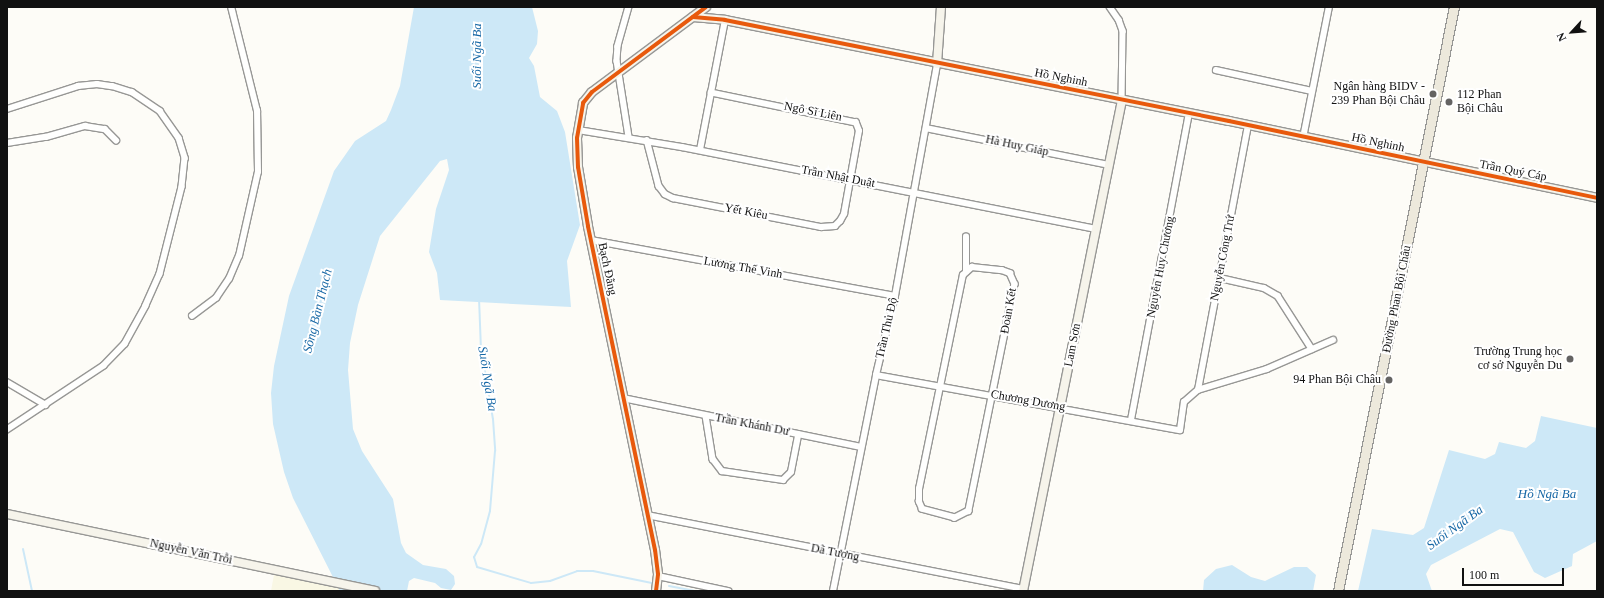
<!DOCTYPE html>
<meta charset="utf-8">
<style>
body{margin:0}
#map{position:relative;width:1604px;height:598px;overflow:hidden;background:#fdfcf7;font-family:"Times New Roman",serif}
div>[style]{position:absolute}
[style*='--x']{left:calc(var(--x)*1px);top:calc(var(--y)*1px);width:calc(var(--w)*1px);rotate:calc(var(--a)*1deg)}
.farmland>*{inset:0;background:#f9f7e4}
.water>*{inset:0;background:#cde8f7}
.stream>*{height:2px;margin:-1px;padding:0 1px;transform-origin:1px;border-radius:1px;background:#cde8f7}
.roads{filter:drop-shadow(1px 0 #979795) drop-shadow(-1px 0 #979795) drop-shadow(0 1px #979795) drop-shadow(0 -1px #979795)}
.street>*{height:5.5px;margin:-2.75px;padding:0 2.75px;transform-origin:2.75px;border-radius:2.75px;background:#fffffe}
.secondary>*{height:8px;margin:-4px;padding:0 4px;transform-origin:4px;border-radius:4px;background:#f6f4eb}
.primary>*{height:9px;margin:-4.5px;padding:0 4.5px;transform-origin:4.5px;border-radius:4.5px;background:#ede9dc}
.cycleway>*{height:4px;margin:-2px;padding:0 2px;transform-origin:2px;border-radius:2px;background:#e8590c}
.dots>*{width:11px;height:11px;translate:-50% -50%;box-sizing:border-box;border:2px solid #fff;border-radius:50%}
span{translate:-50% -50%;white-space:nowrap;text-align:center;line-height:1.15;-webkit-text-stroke:4px #fff;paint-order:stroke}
.street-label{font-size:12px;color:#111}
.poi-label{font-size:12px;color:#111}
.right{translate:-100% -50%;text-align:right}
.left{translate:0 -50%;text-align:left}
.water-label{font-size:13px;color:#1768a6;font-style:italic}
.frame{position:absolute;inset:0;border:8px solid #111;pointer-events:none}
.north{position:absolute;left:1552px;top:12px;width:40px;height:40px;-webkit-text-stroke:3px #fff;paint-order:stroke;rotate:244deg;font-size:11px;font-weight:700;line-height:16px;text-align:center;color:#111}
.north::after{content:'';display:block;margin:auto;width:14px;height:18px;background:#111;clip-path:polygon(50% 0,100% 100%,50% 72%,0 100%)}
.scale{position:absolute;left:1462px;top:568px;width:102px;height:18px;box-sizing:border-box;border:2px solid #111;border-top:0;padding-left:5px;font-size:12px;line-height:14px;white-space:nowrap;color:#111;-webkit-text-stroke:3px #fff;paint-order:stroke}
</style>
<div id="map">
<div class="farmland">
<div style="clip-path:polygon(275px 569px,335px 582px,340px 591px,271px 591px)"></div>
</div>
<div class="water">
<div style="clip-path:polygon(414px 7px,532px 7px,538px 31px,537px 44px,529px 58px,534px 66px,540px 97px,557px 111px,565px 132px,580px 225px,567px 261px,571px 307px,440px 300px,437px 273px,429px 252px,436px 209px,449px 170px,447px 159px,440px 161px,380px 236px,358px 305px,350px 343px,348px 370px,353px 429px,362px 451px,393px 499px,401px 543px,406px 553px,423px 565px,446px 569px,454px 576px,455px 584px,451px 590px,441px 588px,435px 583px,414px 578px,409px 581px,407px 591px,340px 591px,293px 498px,284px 472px,273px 424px,271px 393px,274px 366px,289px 296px,334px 171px,355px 141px,386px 121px,391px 110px,400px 86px)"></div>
<div style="clip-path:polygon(1541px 416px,1597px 428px,1597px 541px,1573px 554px,1572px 566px,1545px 578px,1534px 572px,1513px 532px,1500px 529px,1431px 565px,1426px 574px,1432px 591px,1358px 591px,1372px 529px,1413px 535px,1424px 528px,1449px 450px,1485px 459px,1495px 454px,1499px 442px,1526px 448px,1535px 441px)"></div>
<div style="clip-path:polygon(1232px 565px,1251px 577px,1265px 581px,1294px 567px,1307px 567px,1316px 575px,1313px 591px,1203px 591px,1204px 580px,1216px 569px)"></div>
</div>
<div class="stream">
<div style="--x:479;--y:298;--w:51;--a:87.8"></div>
<div style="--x:481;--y:349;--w:71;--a:80.3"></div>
<div style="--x:493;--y:419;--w:32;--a:86"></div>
<div style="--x:495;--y:451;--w:60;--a:94.8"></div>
<div style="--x:490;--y:511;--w:34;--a:105"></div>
<div style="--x:481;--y:544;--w:15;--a:118"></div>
<div style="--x:474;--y:557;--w:10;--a:73"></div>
<div style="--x:477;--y:567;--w:56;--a:16.5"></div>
<div style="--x:531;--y:583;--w:19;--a:-6"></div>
<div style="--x:550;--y:581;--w:29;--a:-20"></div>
<div style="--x:577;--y:571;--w:16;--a:0"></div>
<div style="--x:593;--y:571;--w:60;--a:11.5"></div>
<div style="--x:23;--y:549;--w:43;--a:77.9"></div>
<div style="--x:669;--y:586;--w:25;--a:11"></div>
</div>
<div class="roads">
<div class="street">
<div style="--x:629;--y:7;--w:41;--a:105.8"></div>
<div style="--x:618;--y:46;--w:15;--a:94"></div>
<div style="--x:617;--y:61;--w:77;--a:81"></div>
<div style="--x:1110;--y:7;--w:16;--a:55"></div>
<div style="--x:1119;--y:20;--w:12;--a:70"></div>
<div style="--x:1123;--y:31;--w:69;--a:90.8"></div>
<div style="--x:1216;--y:70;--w:98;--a:12.3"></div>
<div style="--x:7;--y:109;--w:75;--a:-17.9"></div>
<div style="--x:78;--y:86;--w:19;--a:-6"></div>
<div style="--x:97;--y:84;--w:15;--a:8"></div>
<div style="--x:112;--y:86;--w:21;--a:17"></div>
<div style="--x:132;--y:92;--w:34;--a:34"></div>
<div style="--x:160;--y:111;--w:33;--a:55"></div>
<div style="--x:179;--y:138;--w:21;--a:73"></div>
<div style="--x:185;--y:158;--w:29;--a:96"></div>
<div style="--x:182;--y:187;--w:90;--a:104.2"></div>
<div style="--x:160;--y:274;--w:35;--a:114"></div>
<div style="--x:146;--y:306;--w:43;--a:118.9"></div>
<div style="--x:125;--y:344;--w:30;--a:134"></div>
<div style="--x:104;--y:366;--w:116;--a:146.6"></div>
<div style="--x:926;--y:128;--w:187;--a:11.4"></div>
<div style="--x:578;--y:130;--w:105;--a:9.3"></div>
<div style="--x:682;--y:147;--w:422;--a:11.2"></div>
<div style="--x:1303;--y:138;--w:134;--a:-78.8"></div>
<div style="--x:647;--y:140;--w:48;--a:75.4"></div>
<div style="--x:659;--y:186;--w:10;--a:53"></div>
<div style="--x:665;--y:194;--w:9;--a:27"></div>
<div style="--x:673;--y:198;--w:151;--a:11.1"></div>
<div style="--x:821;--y:227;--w:14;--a:-4"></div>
<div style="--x:835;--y:226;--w:7;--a:-45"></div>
<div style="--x:840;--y:221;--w:8;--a:-60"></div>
<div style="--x:844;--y:214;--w:84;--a:-79.8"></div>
<div style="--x:859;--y:131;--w:9;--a:-111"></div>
<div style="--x:856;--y:123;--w:148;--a:-168.3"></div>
<div style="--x:7;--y:143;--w:39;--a:-9"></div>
<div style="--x:46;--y:137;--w:41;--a:-15.8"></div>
<div style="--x:85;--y:126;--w:20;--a:9"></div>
<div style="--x:105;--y:129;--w:16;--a:45"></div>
<div style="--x:700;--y:150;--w:132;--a:-79.1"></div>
<div style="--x:591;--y:240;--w:309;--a:10.4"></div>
<div style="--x:972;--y:267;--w:30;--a:6"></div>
<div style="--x:1002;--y:270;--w:9;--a:21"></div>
<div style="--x:1010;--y:273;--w:12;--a:66"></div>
<div style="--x:1015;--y:284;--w:232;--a:101.5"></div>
<div style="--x:969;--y:511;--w:16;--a:153"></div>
<div style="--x:955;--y:518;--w:34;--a:-165"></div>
<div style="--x:922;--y:509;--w:8;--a:-113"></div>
<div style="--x:919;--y:502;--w:13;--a:-90"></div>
<div style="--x:919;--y:489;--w:218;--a:-78.4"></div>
<div style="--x:963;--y:275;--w:12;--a:-42"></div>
<div style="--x:966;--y:272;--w:35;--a:-90"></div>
<div style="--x:1220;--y:278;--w:45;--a:12.8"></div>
<div style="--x:1264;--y:288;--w:16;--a:30"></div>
<div style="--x:1278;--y:296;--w:63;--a:57.3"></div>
<div style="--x:192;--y:316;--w:30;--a:-37"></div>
<div style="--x:216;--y:298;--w:23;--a:-56"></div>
<div style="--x:229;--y:279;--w:25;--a:-67"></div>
<div style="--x:239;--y:256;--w:86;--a:-77.3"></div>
<div style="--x:258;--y:172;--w:61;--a:-90.9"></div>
<div style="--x:257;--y:111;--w:107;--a:-104"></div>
<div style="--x:876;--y:375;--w:309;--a:10.3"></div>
<div style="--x:1180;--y:430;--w:28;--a:-82"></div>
<div style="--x:1184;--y:402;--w:18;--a:-41"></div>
<div style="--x:1198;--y:390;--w:72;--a:-16.9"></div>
<div style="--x:1267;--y:369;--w:72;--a:-23.7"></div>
<div style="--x:7;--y:382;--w:45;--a:30.5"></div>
<div style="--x:1198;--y:390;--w:269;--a:-79.3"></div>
<div style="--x:623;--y:398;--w:243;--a:11.6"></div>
<div style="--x:706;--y:416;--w:44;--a:80.8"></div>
<div style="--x:713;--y:459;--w:15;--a:53"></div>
<div style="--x:722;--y:471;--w:62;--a:8.4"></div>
<div style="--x:783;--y:480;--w:11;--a:-45"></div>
<div style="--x:791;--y:472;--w:38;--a:-79"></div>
<div style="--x:1131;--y:420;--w:311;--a:-79.3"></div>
<div style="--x:647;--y:515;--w:383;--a:11.1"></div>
<div style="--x:658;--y:576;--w:72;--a:12.1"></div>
<div style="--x:833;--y:591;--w:220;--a:-78.7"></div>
<div style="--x:876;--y:375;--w:81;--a:-76.5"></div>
<div style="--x:895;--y:296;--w:236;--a:-79.7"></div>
</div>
<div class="secondary">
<div style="--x:693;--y:17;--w:32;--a:5"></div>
<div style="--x:725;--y:20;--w:514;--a:11.33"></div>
<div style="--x:1229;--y:121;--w:376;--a:11.8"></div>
<div style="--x:937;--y:64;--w:57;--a:-86"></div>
<div style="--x:7;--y:514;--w:376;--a:11.8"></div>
<div style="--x:656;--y:591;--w:17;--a:-83"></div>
<div style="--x:658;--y:574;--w:24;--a:-97"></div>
<div style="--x:655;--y:550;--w:331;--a:-101.7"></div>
<div style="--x:588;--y:226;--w:60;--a:-99.6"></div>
<div style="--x:578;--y:167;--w:29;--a:-92"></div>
<div style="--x:577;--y:138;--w:36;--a:-80"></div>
<div style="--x:583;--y:103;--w:14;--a:-51"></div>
<div style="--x:592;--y:92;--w:142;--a:-36.7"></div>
<div style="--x:1023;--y:591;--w:501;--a:-78.6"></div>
</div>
<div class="primary">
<div style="--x:1338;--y:591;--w:595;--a:-78.77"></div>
</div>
</div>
<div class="cycleway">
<div style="--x:693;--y:17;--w:32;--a:5"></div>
<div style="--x:725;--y:20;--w:514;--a:11.33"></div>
<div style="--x:1229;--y:121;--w:376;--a:11.8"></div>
<div style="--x:656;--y:591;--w:17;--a:-83"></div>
<div style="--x:658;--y:574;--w:24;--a:-97"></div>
<div style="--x:655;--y:550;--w:331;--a:-101.7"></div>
<div style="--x:588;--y:226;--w:60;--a:-99.6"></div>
<div style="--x:578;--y:167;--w:29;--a:-92"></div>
<div style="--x:577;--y:138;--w:36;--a:-80"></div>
<div style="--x:583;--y:103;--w:14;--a:-51"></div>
<div style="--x:592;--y:92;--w:142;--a:-36.7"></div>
</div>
<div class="dots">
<div style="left:1433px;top:94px;background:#646362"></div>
<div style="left:1449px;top:102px;background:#646362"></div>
<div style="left:1570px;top:359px;background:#646362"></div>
<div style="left:1389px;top:380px;background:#646362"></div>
</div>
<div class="street-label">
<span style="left:1061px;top:78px;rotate:11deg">Hồ Nghinh</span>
<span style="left:813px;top:112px;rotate:11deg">Ngô Sĩ Liên</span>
<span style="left:1378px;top:143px;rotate:12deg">Hồ Nghinh</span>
<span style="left:1017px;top:146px;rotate:12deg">Hà Huy Giáp</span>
<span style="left:1513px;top:171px;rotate:11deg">Trần Quý Cáp</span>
<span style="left:838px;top:177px;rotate:11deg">Trần Nhật Duật</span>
<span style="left:746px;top:212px;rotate:11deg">Yết Kiêu</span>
<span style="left:1223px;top:258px;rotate:-79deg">Nguyễn Công Trứ</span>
<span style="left:1161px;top:267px;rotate:-79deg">Nguyễn Huy Chương</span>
<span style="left:743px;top:268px;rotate:10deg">Lương Thế Vinh</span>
<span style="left:607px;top:269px;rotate:78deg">Bạch Đằng</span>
<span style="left:1397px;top:299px;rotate:-79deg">Đường Phan Bội Châu</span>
<span style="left:1009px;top:311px;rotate:-80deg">Đoàn Kết</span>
<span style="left:887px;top:328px;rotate:-77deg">Trần Thủ Độ</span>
<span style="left:1073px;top:345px;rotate:-79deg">Lam Sơn</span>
<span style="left:1028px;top:401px;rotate:10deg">Chương Dương</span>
<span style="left:752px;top:425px;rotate:11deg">Trần Khánh Dư</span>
<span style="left:191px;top:552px;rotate:12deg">Nguyễn Văn Trỗi</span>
<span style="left:835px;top:553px;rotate:11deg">Dã Tượng</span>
</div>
<div class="poi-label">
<span class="right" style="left:1425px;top:94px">Ngân hàng BIDV -<br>239 Phan Bội Châu</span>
<span class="left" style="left:1457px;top:102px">112 Phan<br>Bội Châu</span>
<span class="right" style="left:1562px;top:359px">Trường Trung học<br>cơ sở Nguyễn Du</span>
<span class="right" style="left:1381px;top:380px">94 Phan Bội Châu</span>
</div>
<div class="water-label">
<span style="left:477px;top:56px;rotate:-90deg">Suối Ngã Ba</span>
<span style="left:318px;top:311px;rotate:-76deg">Sông Bàn Thạch</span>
<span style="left:487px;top:379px;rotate:81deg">Suối Ngã Ba</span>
<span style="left:1547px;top:494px">Hồ Ngã Ba</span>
<span style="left:1455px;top:528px;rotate:-36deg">Suối Ngã Ba</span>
</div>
<div class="frame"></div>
<div class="north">N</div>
<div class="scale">100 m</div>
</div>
